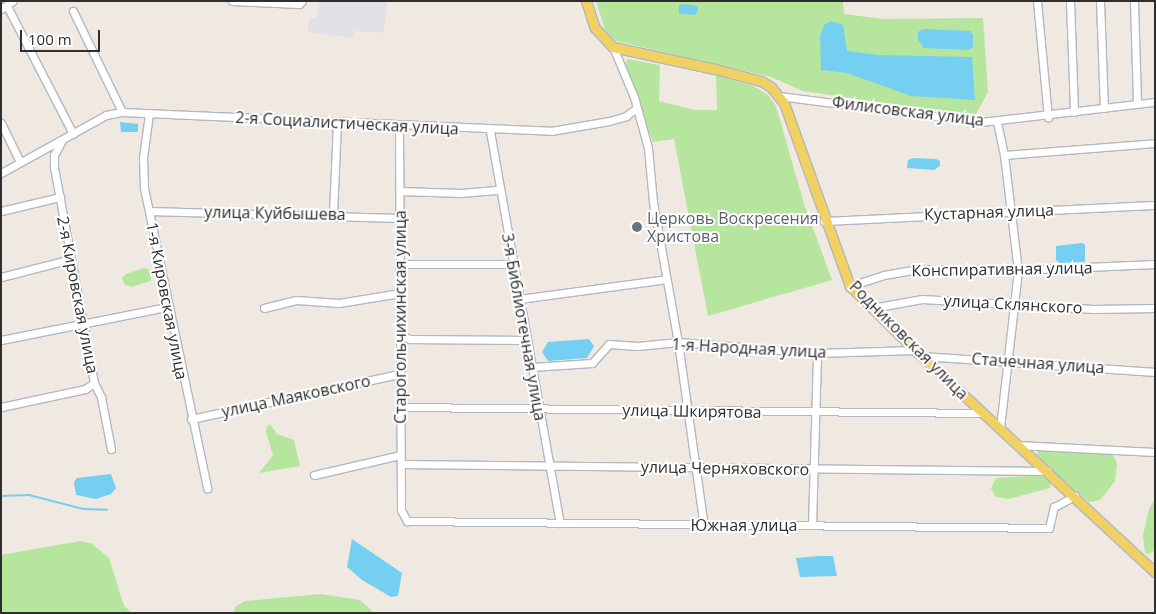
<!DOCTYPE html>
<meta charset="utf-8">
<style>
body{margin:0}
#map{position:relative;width:1156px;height:614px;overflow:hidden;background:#efe9e1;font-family:"Open Sans",sans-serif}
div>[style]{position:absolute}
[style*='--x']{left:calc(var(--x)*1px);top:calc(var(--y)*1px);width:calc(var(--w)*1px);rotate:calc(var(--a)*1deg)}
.industrial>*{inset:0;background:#e3e1e8}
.green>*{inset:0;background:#b6e59e}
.water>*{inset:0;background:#75cff0}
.stream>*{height:2px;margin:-1px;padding:0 1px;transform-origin:1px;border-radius:1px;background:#75cff0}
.roads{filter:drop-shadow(1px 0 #b4b7c1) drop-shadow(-1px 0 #b4b7c1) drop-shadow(0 1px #b4b7c1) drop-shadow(0 -1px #b4b7c1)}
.minor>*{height:7px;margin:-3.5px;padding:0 3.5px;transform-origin:3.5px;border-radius:3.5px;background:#fff}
.major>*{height:9px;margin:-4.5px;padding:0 4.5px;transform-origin:4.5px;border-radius:4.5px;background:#f2d163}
.dots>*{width:14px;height:14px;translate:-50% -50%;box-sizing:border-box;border:2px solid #fff;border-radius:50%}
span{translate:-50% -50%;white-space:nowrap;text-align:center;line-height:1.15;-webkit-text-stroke:4px #fff;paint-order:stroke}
.street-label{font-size:16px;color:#2e2e2e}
.worship-label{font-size:16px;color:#5b616d}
.left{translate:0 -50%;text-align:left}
.frame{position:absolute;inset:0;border:2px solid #2e2e2e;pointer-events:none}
.scale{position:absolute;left:20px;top:30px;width:80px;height:22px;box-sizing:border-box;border:2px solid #2e2e2e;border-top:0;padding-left:6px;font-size:15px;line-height:18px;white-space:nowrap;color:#2e2e2e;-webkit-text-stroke:4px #fff;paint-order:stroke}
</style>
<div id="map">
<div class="industrial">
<div style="clip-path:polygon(319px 1px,388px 1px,383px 33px,354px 31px,353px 38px,307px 32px,310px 18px,317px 18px)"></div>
</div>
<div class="green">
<div style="clip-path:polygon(596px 1px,843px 1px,844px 14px,883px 19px,983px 18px,988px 92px,975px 116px,803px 91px,771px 77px,616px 41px,605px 30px)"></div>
<div style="clip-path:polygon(628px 59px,660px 65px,659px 101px,694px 110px,717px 110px,716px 75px,753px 86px,768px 95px,776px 106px,804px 204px,832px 280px,708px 316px,674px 139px,653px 142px,624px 65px)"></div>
<div style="clip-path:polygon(144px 268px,150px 270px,151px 281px,131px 287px,124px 284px,122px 278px,126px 274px)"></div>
<div style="clip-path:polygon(270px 424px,277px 434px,294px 440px,300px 466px,259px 473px,273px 455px,266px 432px,267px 426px)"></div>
<div style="clip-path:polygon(1037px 449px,1112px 453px,1117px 463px,1115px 481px,1100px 500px,1089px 502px,1038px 458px)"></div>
<div style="clip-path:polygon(1040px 475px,1051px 483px,1050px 488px,1008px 499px,996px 497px,991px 489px,996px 478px)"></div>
<div style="clip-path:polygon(1155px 498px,1155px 550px,1149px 554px,1145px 553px,1143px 536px,1149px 509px)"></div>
<div style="clip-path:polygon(80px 541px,91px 543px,109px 558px,124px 606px,132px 613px,1px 613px,1px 555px)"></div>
<div style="clip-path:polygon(321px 594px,360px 600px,374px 613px,233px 613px,236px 606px,245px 601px)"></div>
</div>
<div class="water">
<div style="clip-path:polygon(682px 4px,697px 6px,698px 10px,695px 15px,679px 14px,679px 6px)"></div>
<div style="clip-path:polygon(831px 21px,843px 25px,847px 51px,879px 55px,972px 57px,975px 100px,911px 96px,847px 73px,821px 70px,820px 36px,824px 25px)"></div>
<div style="clip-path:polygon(923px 29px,970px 31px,973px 35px,973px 47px,969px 50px,924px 48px,918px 40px,918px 32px)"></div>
<div style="clip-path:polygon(120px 122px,138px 124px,138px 132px,121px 132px)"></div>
<div style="clip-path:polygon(914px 158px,936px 159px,940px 161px,940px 166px,934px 170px,907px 168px,908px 160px)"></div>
<div style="clip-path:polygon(1082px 243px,1085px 245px,1085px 262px,1060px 263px,1056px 260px,1056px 246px)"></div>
<div style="clip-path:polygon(589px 339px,594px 346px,587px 358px,548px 361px,542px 352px,548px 342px)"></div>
<div style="clip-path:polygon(111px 474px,116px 488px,111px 494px,96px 499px,76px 495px,74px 482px,77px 478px)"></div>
<div style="clip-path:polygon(352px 539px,402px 573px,398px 596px,391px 597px,362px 580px,347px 567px)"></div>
<div style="clip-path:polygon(819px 556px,833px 556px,837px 576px,800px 577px,796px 558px)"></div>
</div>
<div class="stream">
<div style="--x:1;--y:496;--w:28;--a:-2"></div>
<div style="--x:29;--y:495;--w:56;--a:14.5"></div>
<div style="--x:83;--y:509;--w:24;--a:2"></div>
</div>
<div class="roads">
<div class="minor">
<div style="--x:232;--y:1;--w:67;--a:2.6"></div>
<div style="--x:299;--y:4;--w:4;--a:-45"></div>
<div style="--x:1037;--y:1;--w:117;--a:84.6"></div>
<div style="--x:1070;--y:1;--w:111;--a:87.9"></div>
<div style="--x:1100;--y:1;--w:107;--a:87.9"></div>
<div style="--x:1134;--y:1;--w:103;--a:88.3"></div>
<div style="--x:7;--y:6;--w:144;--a:62.7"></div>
<div style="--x:1;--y:9;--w:14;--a:-34"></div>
<div style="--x:73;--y:11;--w:112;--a:64.1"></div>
<div style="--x:613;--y:47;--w:54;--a:67.2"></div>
<div style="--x:634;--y:97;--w:53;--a:74.6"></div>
<div style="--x:648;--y:148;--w:54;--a:84.7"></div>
<div style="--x:653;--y:202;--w:142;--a:79.9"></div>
<div style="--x:678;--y:342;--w:186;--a:82"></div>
<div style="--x:779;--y:96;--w:204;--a:7.3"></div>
<div style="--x:981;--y:122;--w:175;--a:-6.6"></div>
<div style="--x:149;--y:114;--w:44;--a:97.8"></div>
<div style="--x:143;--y:158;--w:30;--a:88"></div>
<div style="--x:144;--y:188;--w:307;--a:78.1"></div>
<div style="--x:997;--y:122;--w:34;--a:78"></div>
<div style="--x:1004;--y:155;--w:116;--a:83.1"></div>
<div style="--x:1018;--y:270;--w:160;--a:96.5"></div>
<div style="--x:1;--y:123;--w:43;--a:64"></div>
<div style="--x:399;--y:124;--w:386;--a:89.7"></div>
<div style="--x:401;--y:510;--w:13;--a:61"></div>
<div style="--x:407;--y:521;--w:642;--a:0.62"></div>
<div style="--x:1049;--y:528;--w:22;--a:-77"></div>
<div style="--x:1054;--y:507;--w:24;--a:-28"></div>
<div style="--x:490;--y:131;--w:398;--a:79.9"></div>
<div style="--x:61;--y:142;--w:15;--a:118"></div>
<div style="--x:54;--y:155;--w:12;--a:90"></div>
<div style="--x:54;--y:167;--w:220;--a:79.5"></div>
<div style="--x:1004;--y:155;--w:151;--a:-4.5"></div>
<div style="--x:1;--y:173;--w:120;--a:-28.9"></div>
<div style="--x:106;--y:115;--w:16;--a:-11"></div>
<div style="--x:122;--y:112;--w:429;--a:2.5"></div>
<div style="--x:551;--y:131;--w:59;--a:-9.8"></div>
<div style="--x:609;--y:121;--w:18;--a:-16"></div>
<div style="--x:626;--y:116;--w:11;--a:-38"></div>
<div style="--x:400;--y:191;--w:61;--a:1.9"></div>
<div style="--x:461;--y:193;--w:38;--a:-5"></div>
<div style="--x:1;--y:211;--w:61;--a:-13.3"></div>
<div style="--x:149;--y:211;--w:251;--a:1.6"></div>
<div style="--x:333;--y:214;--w:93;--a:-87.5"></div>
<div style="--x:824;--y:221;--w:331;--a:-2.8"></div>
<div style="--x:400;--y:264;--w:112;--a:0"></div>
<div style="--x:1;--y:277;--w:72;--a:-14.4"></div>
<div style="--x:850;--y:286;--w:36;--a:-18"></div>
<div style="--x:884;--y:275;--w:36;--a:-10"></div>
<div style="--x:919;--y:269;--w:99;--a:0.6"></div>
<div style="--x:1018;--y:270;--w:137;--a:-2.5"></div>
<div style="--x:519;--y:299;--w:148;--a:-7.7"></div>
<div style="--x:264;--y:308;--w:33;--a:-14"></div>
<div style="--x:296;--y:300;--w:43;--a:4"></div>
<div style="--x:339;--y:303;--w:62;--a:-9.3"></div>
<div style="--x:872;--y:308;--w:51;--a:-10.2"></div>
<div style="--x:922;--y:299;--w:172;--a:3.3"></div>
<div style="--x:1094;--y:309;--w:61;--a:-0.9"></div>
<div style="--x:400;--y:335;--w:11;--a:22"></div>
<div style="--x:410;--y:339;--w:116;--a:0.5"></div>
<div style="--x:1;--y:340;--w:168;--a:-11.3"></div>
<div style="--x:922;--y:356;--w:234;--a:3.9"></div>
<div style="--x:532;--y:367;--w:60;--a:-3.8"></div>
<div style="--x:592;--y:363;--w:25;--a:-48"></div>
<div style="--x:609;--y:344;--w:29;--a:4"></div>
<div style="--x:638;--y:346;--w:40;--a:-5.7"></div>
<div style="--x:678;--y:342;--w:139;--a:4.5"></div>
<div style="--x:817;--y:353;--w:98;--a:-1.8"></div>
<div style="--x:94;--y:383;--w:16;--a:63"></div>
<div style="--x:101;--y:397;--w:53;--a:79.1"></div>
<div style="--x:1;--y:407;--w:86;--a:-12.1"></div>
<div style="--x:85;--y:389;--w:11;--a:-34"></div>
<div style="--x:401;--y:407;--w:582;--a:0.59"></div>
<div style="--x:191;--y:419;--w:214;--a:-12.2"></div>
<div style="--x:1017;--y:445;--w:138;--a:2.9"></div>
<div style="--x:401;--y:464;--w:647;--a:0.62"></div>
<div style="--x:314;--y:475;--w:88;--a:-13.1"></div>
<div style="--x:812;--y:525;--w:172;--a:-88.3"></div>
</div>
<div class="major">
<div style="--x:586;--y:1;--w:28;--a:72"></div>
<div style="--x:595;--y:28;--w:26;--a:47"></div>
<div style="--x:613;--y:47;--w:104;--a:12.2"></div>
<div style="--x:715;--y:69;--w:48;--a:14.6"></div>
<div style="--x:761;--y:81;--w:12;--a:31"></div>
<div style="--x:771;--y:87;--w:21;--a:51"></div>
<div style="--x:784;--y:103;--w:195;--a:70.2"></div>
<div style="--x:850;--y:286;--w:91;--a:44.6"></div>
<div style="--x:915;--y:350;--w:327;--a:42.8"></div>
</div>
</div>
<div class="dots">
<div style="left:637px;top:227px;background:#6b7280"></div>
</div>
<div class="street-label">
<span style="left:908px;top:111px;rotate:7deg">Филисовская улица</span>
<span style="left:347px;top:123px;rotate:3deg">2-я Социалистическая улица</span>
<span style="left:989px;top:212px;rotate:-2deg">Кустарная улица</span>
<span style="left:275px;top:213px;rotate:1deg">улица Куйбышева</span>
<span style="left:1002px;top:269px;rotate:-1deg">Конспиративная улица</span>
<span style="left:78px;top:295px;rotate:79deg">2-я Кировская улица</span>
<span style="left:167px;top:301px;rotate:79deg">1-я Кировская улица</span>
<span style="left:1013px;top:304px;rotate:3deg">улица Склянского</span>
<span style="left:400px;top:317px;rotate:-90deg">Старогольчихинская улица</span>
<span style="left:524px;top:327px;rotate:80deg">3-я Библиотечная улица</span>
<span style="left:909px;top:340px;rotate:45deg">Родниковская улица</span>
<span style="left:749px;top:348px;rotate:3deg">1-я Народная улица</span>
<span style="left:1038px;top:363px;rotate:4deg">Стачечная улица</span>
<span style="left:296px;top:396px;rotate:-12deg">улица Маяковского</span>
<span style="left:692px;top:411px;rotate:1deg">улица Шкирятова</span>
<span style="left:725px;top:468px;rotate:1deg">улица Черняховского</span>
<span style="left:744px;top:525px">Южная улица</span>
</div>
<div class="worship-label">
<span class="left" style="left:647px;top:227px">Церковь Воскресения<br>Христова</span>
</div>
<div class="frame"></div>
<div class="scale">100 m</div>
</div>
